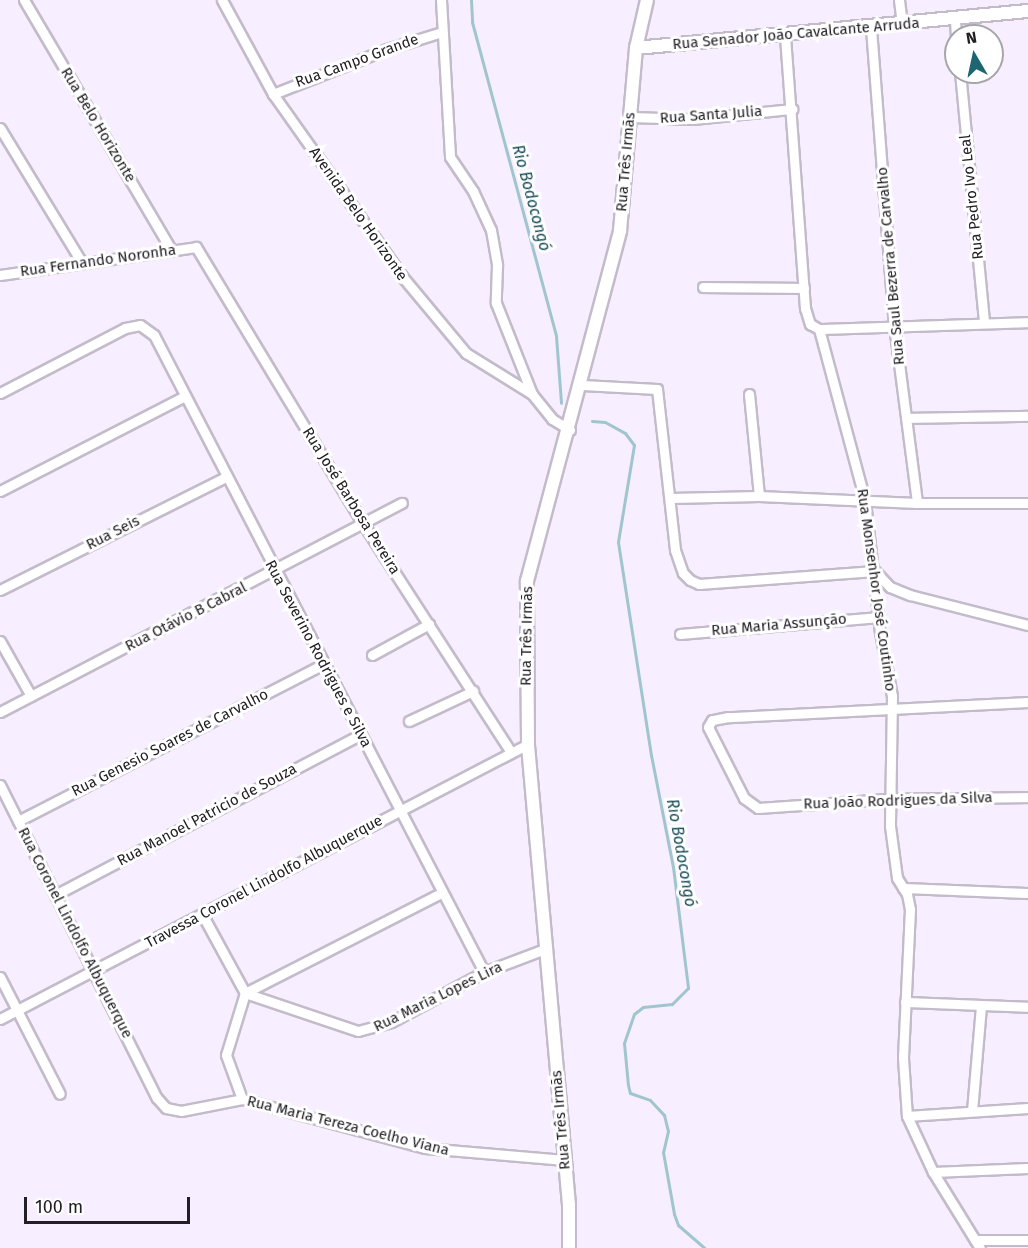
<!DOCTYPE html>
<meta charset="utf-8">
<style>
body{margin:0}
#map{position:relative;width:1028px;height:1248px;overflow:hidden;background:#f7efff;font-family:"Fira Sans",sans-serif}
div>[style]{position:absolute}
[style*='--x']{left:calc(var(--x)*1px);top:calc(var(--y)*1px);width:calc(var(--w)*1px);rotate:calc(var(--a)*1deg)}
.stream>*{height:3px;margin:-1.5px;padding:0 1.5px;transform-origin:1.5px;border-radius:1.5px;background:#a0c5cf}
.roads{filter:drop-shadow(2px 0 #c3bbca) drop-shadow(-2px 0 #c3bbca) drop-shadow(0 2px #c3bbca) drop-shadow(0 -2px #c3bbca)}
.minor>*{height:9px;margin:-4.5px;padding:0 4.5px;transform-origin:4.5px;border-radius:4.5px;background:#fff}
.tertiary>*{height:12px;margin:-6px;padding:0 6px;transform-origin:6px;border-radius:6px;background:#fff}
span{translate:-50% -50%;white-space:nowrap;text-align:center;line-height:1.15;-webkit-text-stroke:6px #fff;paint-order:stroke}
.street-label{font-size:15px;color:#232025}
.water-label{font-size:16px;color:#154a56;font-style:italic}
.north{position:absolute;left:944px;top:24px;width:60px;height:60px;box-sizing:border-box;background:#fff;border:2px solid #a7a6a8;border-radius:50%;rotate:351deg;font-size:16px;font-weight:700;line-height:24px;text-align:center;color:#232025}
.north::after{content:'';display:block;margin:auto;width:21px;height:27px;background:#1c6672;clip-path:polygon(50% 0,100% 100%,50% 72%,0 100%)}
.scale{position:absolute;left:24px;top:1197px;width:166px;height:27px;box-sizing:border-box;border:3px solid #232025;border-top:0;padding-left:8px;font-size:18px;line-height:21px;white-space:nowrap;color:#232025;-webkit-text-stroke:4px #fff;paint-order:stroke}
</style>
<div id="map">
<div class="stream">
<div style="--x:471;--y:0;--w:22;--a:87"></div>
<div style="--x:472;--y:22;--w:325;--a:75"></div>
<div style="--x:556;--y:336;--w:67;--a:85.7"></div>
<div style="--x:592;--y:421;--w:13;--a:4"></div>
<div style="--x:605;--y:422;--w:23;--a:29"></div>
<div style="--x:625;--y:433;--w:15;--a:53"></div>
<div style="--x:634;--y:445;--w:98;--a:99.4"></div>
<div style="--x:618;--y:542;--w:216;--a:81.2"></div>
<div style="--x:651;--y:755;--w:114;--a:78.9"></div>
<div style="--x:673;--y:867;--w:122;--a:82.9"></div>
<div style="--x:688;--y:988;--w:23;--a:135"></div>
<div style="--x:672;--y:1004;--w:29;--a:174"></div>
<div style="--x:643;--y:1007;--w:11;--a:142"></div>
<div style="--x:634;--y:1014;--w:31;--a:109"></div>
<div style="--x:624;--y:1043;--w:42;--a:84.6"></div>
<div style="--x:628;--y:1085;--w:8;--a:76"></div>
<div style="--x:630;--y:1093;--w:21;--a:19"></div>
<div style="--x:650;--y:1100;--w:21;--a:47"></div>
<div style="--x:664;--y:1115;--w:16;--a:76"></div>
<div style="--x:668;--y:1131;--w:22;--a:103"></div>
<div style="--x:663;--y:1152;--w:63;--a:79.9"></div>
<div style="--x:674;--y:1214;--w:12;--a:70"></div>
<div style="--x:678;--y:1225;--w:35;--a:41"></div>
</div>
<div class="roads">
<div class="minor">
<div style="--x:24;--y:0;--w:290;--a:59.5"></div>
<div style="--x:222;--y:0;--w:107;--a:61.5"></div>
<div style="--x:273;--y:94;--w:222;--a:54.7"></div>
<div style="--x:401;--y:275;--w:102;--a:50.2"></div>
<div style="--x:466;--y:353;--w:78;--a:31.8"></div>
<div style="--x:441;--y:0;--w:157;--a:86.7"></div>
<div style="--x:450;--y:157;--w:41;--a:55.9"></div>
<div style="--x:473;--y:191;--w:43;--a:65.2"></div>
<div style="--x:491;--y:230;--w:36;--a:80"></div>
<div style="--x:497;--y:265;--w:38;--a:92"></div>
<div style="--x:496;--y:303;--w:98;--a:68.4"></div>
<div style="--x:532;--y:394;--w:32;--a:51"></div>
<div style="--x:552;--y:419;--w:21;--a:31"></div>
<div style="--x:899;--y:0;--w:24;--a:83"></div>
<div style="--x:955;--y:19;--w:17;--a:87"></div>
<div style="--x:871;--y:28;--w:298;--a:85.6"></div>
<div style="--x:894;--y:325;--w:179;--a:82.6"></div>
<div style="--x:785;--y:36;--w:273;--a:85.8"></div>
<div style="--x:805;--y:308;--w:17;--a:73"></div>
<div style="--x:810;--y:324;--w:10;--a:29"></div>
<div style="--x:819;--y:329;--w:178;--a:75"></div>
<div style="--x:865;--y:501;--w:132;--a:83.5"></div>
<div style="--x:880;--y:632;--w:65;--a:79.4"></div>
<div style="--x:892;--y:696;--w:130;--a:90.9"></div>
<div style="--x:890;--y:826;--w:52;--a:82.3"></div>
<div style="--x:897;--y:878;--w:19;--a:58"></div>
<div style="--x:907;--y:894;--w:15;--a:79"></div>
<div style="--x:910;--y:909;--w:149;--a:92.7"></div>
<div style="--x:903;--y:1058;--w:58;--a:86.1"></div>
<div style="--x:907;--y:1116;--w:62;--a:65.1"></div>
<div style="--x:933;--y:1172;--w:89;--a:58.3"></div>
<div style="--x:960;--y:72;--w:252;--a:84.5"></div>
<div style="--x:273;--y:94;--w:123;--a:-21.5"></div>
<div style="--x:387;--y:49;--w:58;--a:-17.2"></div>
<div style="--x:631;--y:117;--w:62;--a:1.8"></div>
<div style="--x:693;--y:119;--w:100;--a:-5.8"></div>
<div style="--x:0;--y:128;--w:158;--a:58.7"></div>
<div style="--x:0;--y:275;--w:198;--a:-8.1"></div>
<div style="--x:196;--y:247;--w:325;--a:58.9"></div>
<div style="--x:364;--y:525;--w:270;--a:57.1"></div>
<div style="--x:703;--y:287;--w:101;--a:0.6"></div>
<div style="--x:819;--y:329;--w:209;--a:-1.9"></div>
<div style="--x:582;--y:385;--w:75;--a:3.1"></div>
<div style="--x:657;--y:389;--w:162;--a:83.6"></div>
<div style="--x:675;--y:550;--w:24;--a:71"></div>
<div style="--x:683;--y:573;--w:10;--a:45"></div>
<div style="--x:690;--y:580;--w:10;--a:24"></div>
<div style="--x:699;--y:584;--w:176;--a:-4.2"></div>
<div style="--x:875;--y:571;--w:22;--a:47"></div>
<div style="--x:890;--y:587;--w:22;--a:22"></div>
<div style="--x:910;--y:595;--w:122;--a:14.3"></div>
<div style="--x:0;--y:393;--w:141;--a:-27.5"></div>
<div style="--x:125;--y:328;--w:15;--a:-11"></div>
<div style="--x:140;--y:325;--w:17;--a:36"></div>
<div style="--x:154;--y:335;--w:717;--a:62.61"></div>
<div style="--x:749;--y:394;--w:102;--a:84.4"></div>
<div style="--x:908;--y:418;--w:120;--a:-1"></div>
<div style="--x:0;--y:491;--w:208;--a:-27.2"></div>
<div style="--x:671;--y:498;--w:88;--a:-1.3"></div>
<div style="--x:759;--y:496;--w:158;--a:2.5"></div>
<div style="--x:917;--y:503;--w:111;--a:0"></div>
<div style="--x:0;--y:590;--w:253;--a:-26.6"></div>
<div style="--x:680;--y:634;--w:200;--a:-4.9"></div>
<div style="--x:0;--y:641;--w:63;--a:60.6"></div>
<div style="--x:372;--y:655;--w:65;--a:-28.5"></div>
<div style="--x:1028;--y:702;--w:300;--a:177.1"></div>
<div style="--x:728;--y:717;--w:16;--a:169"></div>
<div style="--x:712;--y:720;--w:8;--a:120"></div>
<div style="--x:708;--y:727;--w:80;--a:63.1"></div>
<div style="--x:744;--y:798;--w:17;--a:36"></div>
<div style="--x:758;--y:808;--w:130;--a:-4"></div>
<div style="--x:888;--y:799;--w:140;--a:-0.8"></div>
<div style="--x:0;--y:712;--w:453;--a:-27.5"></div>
<div style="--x:409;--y:721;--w:71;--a:-25.1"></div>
<div style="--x:0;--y:785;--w:350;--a:63.4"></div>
<div style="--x:157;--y:1098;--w:13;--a:48"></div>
<div style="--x:166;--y:1108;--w:15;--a:11"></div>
<div style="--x:181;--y:1111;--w:62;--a:-11.1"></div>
<div style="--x:242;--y:1099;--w:189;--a:15"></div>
<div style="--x:425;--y:1148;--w:140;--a:4.9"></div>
<div style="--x:18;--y:821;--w:343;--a:-27.2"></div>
<div style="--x:903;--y:888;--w:125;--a:2.3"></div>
<div style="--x:55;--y:895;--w:344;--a:-27.7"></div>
<div style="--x:202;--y:914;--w:90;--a:61.4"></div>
<div style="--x:245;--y:993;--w:119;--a:18.6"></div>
<div style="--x:358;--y:1031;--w:34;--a:-15"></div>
<div style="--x:391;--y:1022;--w:106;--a:-28.3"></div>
<div style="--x:484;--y:972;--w:65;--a:-20.7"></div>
<div style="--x:0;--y:977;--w:131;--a:62.9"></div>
<div style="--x:905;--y:1002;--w:123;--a:2.3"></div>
<div style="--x:0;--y:1019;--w:595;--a:-27.51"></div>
<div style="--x:242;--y:1099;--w:47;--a:-110"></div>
<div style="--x:226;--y:1055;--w:65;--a:-73"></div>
<div style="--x:245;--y:993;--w:220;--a:-27"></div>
<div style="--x:972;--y:1111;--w:106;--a:-85.1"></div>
<div style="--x:907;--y:1116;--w:121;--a:-3.8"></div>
<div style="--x:933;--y:1172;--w:95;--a:-2.4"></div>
<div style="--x:975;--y:1240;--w:53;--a:0"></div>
</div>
<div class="tertiary">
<div style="--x:636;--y:48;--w:394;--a:-5.4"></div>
<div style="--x:569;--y:1248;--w:43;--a:-90"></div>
<div style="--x:569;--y:1205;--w:463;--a:-95.1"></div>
<div style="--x:528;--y:744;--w:163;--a:-90.4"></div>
<div style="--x:527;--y:581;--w:362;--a:-75.1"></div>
<div style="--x:620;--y:231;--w:184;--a:-85"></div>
<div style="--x:636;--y:48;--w:49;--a:-77.1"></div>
</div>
</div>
<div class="street-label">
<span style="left:796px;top:34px;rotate:-5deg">Rua Senador João Cavalcante Arruda</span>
<span style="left:357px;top:61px;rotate:-20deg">Rua Campo Grande</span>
<span style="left:711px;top:115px;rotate:-4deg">Rua Santa Julia</span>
<span style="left:98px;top:125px;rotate:59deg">Rua Belo Horizonte</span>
<span style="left:626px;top:162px;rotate:-85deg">Rua Três Irmãs</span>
<span style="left:972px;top:197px;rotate:-96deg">Rua Pedro Ivo Leal</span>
<span style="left:358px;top:214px;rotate:55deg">Avenida Belo Horizonte</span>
<span style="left:98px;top:261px;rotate:-8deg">Rua Fernando Noronha</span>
<span style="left:891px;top:266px;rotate:-95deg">Rua Saul Bezerra de Carvalho</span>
<span style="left:351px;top:501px;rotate:58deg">Rua José Barbosa Pereira</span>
<span style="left:113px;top:533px;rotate:-27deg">Rua Seis</span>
<span style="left:876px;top:590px;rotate:82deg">Rua Monsenhor José Coutinho</span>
<span style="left:186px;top:617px;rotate:-27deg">Rua Otávio B Cabral</span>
<span style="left:779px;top:625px;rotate:-5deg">Rua Maria Assunção</span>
<span style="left:527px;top:636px;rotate:-89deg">Rua Três Irmãs</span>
<span style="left:318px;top:654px;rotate:62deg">Rua Severino Rodrigues e Silva</span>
<span style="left:170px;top:743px;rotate:-27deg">Rua Genesio Soares de Carvalho</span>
<span style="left:898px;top:801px;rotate:-2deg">Rua João Rodrigues da Silva</span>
<span style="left:207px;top:815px;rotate:-28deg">Rua Manoel Patricio de Souza</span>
<span style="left:264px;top:882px;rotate:-28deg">Travessa Coronel Lindolfo Albuquerque</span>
<span style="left:75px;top:933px;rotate:63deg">Rua Coronel Lindolfo Albuquerque</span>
<span style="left:438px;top:997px;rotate:-26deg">Rua Maria Lopes Lira</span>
<span style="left:561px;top:1120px;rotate:-95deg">Rua Três Irmãs</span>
<span style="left:348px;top:1126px;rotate:14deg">Rua Maria Tereza Coelho Viana</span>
</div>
<div class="water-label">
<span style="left:531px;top:198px;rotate:75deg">Rio Bodocongó</span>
<span style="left:681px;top:853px;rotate:80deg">Rio Bodocongó</span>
</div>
<div class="north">N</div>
<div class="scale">100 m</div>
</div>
